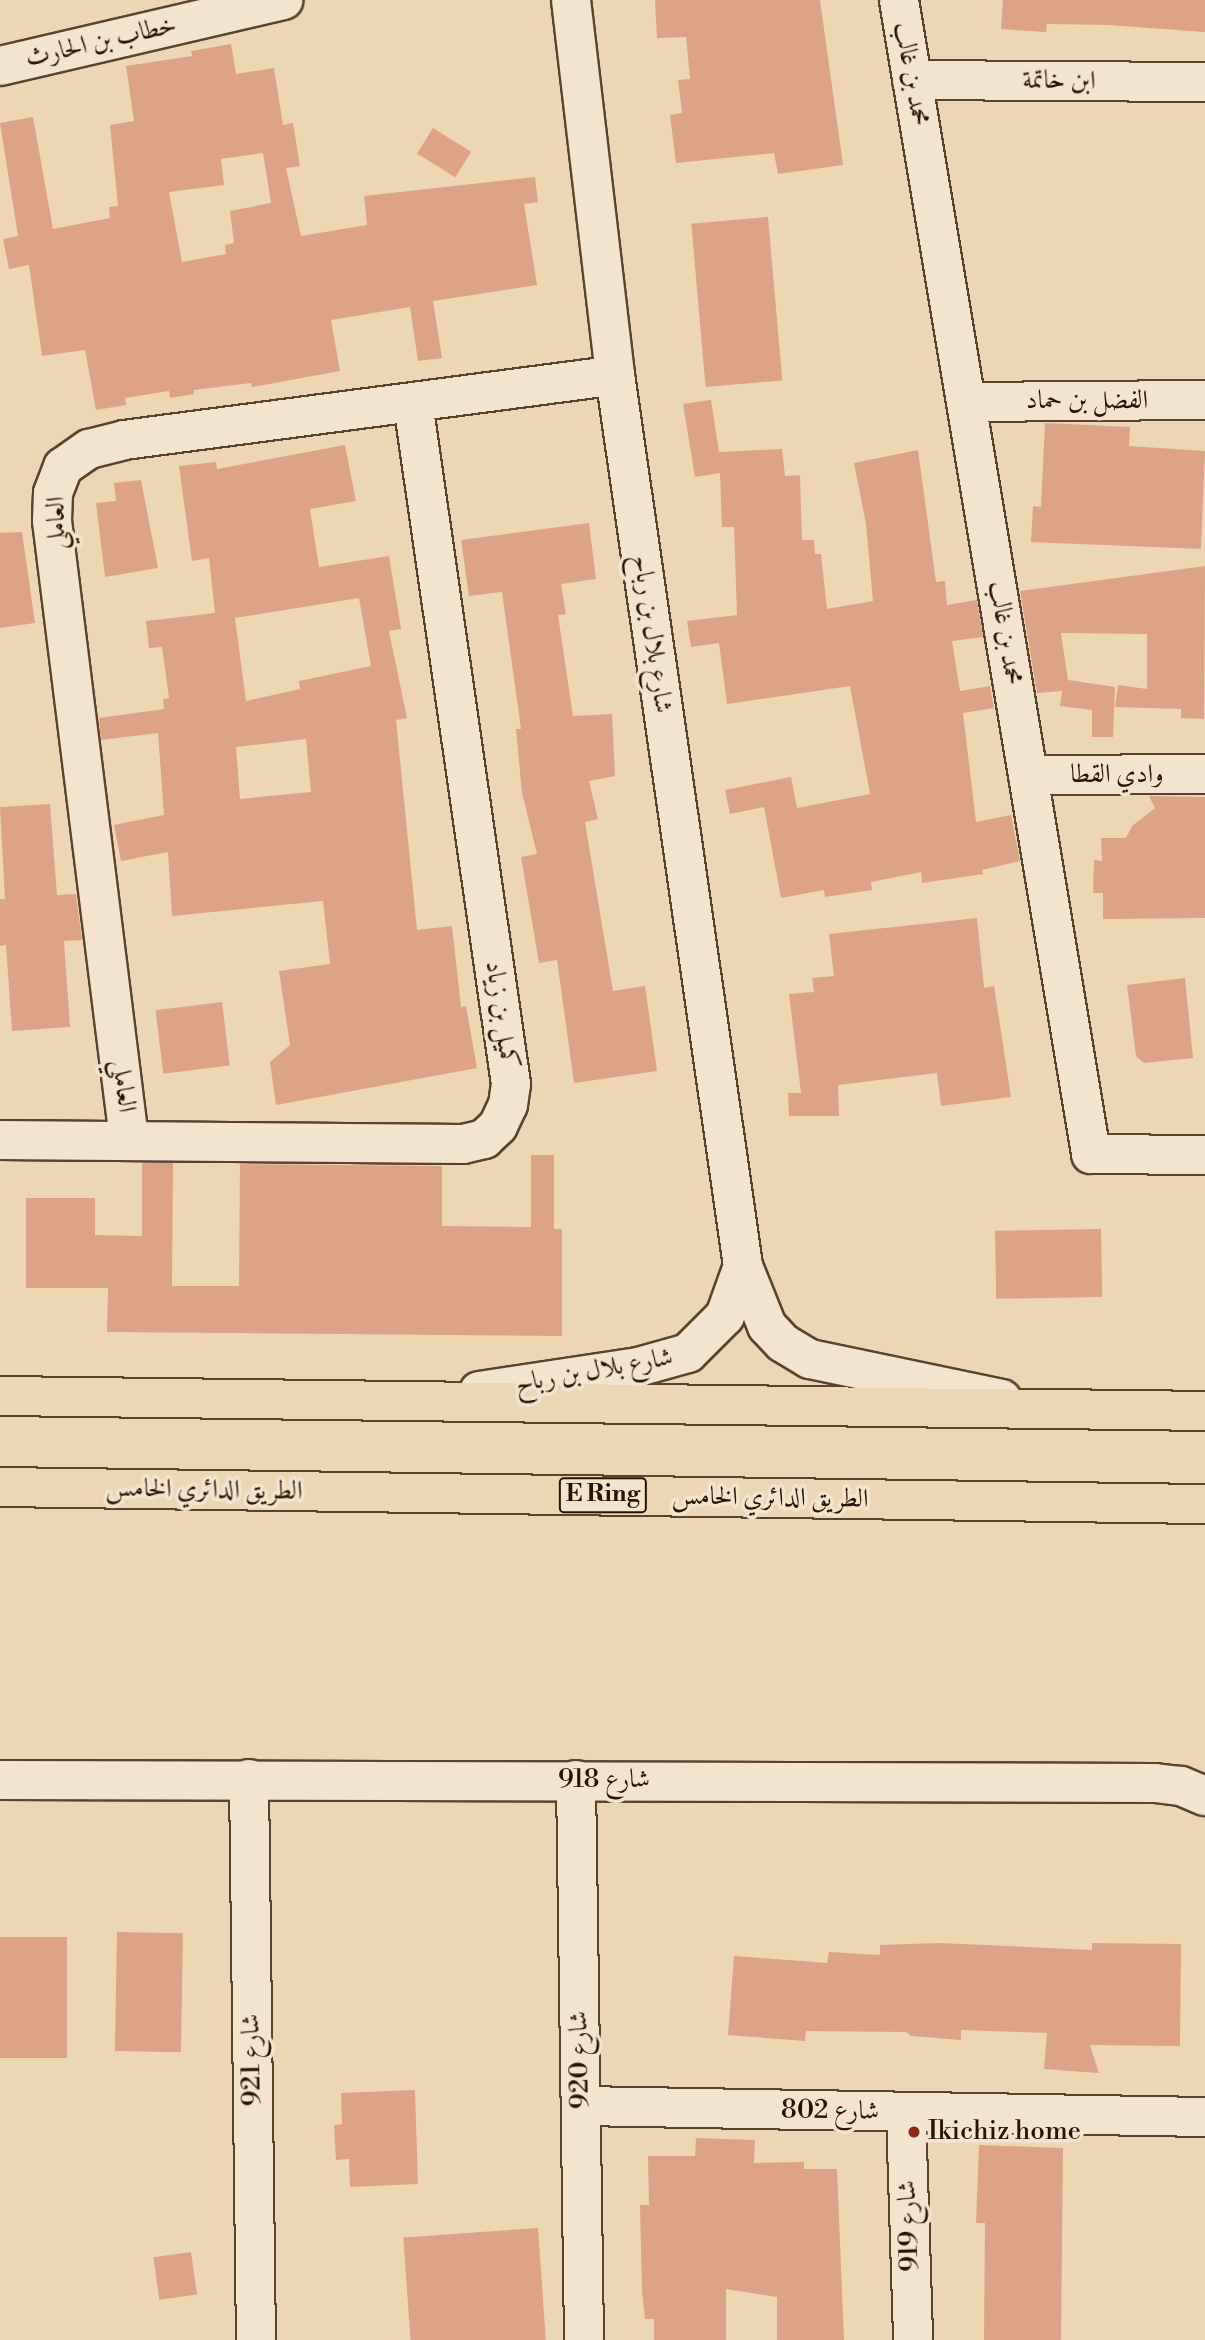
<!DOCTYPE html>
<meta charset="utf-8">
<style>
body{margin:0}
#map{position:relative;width:1205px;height:2340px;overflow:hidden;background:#edd6b4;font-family:"Libre Bodoni",Amiri,serif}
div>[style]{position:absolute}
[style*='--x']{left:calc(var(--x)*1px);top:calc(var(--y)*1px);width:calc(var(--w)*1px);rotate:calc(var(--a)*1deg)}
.building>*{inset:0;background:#dda387;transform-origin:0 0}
.roads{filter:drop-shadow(2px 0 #5a432d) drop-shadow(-2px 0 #5a432d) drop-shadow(0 2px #5a432d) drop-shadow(0 -2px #5a432d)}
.minor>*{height:38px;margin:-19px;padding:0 19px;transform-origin:19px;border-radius:19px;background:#f3e4ce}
.major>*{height:38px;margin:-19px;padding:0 19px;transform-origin:19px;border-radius:19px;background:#edd6b4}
.dots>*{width:19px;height:19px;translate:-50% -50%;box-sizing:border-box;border:4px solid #f3e4ce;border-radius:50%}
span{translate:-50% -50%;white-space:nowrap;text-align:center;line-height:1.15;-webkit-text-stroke:7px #f3e4ce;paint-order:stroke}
.shield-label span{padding:2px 5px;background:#f3e4ce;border:2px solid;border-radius:5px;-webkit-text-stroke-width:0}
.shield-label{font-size:24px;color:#291200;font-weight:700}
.street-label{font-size:26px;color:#291200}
.poi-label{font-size:26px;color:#291200}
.left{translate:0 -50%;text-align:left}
</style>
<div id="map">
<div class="building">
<div style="clip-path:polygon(655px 0,820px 0,843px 165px,778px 174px,774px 153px,676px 163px,670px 115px,682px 113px,678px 80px,690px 79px,686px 37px,657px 38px)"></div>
<div style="clip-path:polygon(1003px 0,1205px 0,1205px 32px,1108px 25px,1047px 24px,1046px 32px,1001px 29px)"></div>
<div style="clip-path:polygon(evenodd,231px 44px,236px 74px,274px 68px,283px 125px,293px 123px,300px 166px,286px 168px,301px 236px,367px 225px,364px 196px,535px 177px,538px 202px,524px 204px,537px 285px,433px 301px,442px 358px,418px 361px,410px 307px,331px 320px,340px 371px,252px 387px,251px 383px,194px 390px,194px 394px,170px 398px,169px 391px,125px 398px,126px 405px,96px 410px,85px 350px,42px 356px,29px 265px,9px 269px,3px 239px,18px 236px,0 123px,33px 117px,53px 229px,110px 218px,109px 207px,118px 206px,110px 125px,134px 121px,126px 66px,192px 56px,191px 51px,231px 44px,263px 153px,271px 203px,230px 211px,234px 243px,225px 245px,226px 254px,182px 262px,169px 192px,224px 185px,221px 159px,263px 153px)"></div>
<div style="left:433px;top:128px;width:45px;height:30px;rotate:32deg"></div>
<div style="left:768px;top:217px;width:164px;height:77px;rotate:85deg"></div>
<div style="clip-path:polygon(711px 400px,719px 452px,782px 449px,785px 476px,800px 475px,802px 540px,814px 540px,815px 554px,821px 554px,827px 609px,873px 601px,866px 524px,854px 463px,918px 450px,936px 582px,945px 581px,947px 605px,977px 600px,983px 637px,952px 641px,960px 691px,990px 686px,994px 708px,963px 713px,976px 822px,1011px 815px,1020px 861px,982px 870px,983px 874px,922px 883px,921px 872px,871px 882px,872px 890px,825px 897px,824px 890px,781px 898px,764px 807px,730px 814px,725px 790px,791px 777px,797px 808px,870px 794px,850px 686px,727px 704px,719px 643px,691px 647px,687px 621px,737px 615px,734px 527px,722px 527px,720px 473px,695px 477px,683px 404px)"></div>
<div style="clip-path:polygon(1045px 423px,1130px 427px,1129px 446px,1205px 451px,1201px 549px,1031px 542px,1033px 506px,1041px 507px)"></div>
<div style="clip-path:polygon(evenodd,345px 445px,356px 501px,310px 509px,319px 567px,389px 556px,401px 629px,389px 631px,407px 718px,396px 720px,417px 930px,452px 926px,461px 1007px,466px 1006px,477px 1068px,276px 1105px,270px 1062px,290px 1045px,279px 971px,330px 964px,323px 901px,172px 916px,168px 852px,121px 861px,114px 825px,164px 815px,158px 733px,101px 740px,99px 718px,164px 709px,163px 699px,169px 698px,162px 647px,149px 648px,146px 621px,215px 613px,209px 558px,192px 561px,179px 466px,216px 462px,217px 469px,345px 445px,359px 598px,371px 666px,299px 681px,300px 689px,246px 701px,235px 618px,359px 598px,345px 445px,306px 739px,311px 792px,240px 799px,236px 747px,306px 739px)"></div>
<div style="clip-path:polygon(141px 480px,158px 568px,105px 577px,96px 503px,116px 501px,114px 483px)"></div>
<div style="clip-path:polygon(589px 523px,596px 579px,561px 584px,566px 614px,558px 615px,573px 716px,612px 714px,615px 776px,589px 781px,598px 819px,585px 822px,613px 991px,645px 986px,657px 1071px,574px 1083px,557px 960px,539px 963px,521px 857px,537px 854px,522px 793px,516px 729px,521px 729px,502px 592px,469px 596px,461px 540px)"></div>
<div style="clip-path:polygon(22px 532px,35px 623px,0 628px,0 533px)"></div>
<div style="clip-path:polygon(1205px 566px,1204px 719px,1181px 718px,1181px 709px,1115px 707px,1118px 685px,1147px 689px,1147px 634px,1061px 633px,1068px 680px,1115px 687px,1113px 737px,1092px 737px,1092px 710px,1060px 706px,1062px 691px,1037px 693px,1020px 591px)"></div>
<div style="clip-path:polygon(1149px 796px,1205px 797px,1205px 918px,1103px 919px,1103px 893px,1093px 893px,1094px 860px,1102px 861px,1101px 838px,1126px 838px,1132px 826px,1155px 808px)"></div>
<div style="clip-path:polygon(50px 804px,57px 895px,76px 894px,82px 940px,64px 941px,70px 1027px,12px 1031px,6px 945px,0 946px,0 899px,5px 899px,0 807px)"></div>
<div style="clip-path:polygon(977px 918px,984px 988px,994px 986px,1011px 1097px,941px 1106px,937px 1073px,838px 1085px,839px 1116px,789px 1116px,788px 1093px,801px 1093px,789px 994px,814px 992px,812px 978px,834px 976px,829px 934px)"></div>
<div style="clip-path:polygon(1185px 978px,1193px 1058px,1144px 1063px,1136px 1056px,1127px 985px)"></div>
<div style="left:222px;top:1002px;width:64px;height:67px;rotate:83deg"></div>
<div style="clip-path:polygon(531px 1155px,554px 1155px,554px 1229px,562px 1229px,562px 1336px,107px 1332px,108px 1288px,26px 1288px,26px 1198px,95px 1198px,95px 1235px,142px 1236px,142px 1163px,173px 1163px,172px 1286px,239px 1286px,240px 1164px,442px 1166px,442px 1226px,531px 1227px)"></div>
<div style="left:1101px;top:1229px;width:68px;height:106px;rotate:89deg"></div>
<div style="left:117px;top:1932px;width:66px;height:119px;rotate:1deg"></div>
<div style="left:67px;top:1937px;width:121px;height:67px;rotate:90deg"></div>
<div style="clip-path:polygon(939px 1943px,1092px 1950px,1092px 1943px,1181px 1944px,1180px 2046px,1090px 2045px,1099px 2073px,1044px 2069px,1047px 2033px,961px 2030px,961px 2040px,911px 2036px,906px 2032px,806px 2031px,805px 2041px,728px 2035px,734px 1956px,827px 1963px,829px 1952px,880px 1955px,880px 1945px)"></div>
<div style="clip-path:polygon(415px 2090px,418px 2184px,350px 2187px,349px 2159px,336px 2160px,334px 2125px,342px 2124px,341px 2093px)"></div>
<div style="clip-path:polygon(696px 2138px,755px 2140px,754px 2163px,804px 2162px,804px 2169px,837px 2169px,844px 2340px,777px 2340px,777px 2297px,726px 2289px,726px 2340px,654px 2340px,654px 2319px,645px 2319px,642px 2291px,640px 2205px,649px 2205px,648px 2156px,695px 2156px)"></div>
<div style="clip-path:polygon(979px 2145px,1063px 2148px,1061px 2340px,984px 2340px,985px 2223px,976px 2223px)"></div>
<div style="left:538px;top:2228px;width:112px;height:135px;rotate:86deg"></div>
<div style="left:191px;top:2252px;width:43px;height:38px;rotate:82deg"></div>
</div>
<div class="roads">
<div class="minor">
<div style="--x:571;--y:0;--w:378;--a:83.3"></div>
<div style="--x:615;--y:375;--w:900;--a:81.82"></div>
<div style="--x:743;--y:1266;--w:65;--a:68.2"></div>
<div style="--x:767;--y:1326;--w:23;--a:47"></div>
<div style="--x:783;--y:1343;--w:31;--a:31"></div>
<div style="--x:810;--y:1359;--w:196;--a:11.8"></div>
<div style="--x:899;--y:0;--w:1170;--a:80.55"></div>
<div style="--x:1091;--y:1154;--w:114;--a:0.5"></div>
<div style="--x:0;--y:66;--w:291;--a:-13.1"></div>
<div style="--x:912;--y:80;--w:293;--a:0.4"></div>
<div style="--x:968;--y:402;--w:237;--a:-0.5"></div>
<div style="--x:1028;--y:775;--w:177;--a:-0.3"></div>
<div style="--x:129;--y:1139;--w:623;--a:-97.1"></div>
<div style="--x:52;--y:521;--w:28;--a:-88"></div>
<div style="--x:53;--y:493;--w:28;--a:-69"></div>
<div style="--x:63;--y:467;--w:32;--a:-35"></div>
<div style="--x:89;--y:449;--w:36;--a:-14"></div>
<div style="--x:124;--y:440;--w:495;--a:-7.5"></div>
<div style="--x:0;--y:1140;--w:463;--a:0.5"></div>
<div style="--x:463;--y:1144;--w:22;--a:-13"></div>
<div style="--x:484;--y:1139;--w:19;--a:-43"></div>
<div style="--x:498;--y:1126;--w:23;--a:-65"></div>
<div style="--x:508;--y:1105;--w:21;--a:-82"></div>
<div style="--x:511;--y:1084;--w:688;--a:-98.19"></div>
<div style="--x:479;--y:1391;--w:161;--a:-8.6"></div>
<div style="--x:638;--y:1367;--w:52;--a:-15.6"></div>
<div style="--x:688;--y:1353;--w:52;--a:-45"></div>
<div style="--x:725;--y:1316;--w:53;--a:-70.2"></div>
<div style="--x:249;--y:1779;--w:561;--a:89.29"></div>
<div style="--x:0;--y:1780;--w:1155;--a:0.15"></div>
<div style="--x:1155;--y:1783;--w:26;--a:7"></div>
<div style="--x:1181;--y:1786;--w:26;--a:23"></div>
<div style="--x:576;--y:1780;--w:560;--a:89.18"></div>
<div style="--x:581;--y:2106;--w:624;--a:1.01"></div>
<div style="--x:906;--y:2113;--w:227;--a:88.2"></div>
</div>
<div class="major">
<div style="--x:0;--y:1396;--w:1205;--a:0.71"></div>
<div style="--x:0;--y:1487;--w:1205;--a:0.81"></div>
</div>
</div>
<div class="dots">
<div style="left:914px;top:2132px;background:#8f2418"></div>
</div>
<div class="shield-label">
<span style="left:603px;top:1495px">E Ring</span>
</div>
<div class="street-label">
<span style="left:101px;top:42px;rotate:-13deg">خطاب بن الحارث</span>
<span style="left:911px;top:74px;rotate:80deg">محمد بن غالب</span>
<span style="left:1059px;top:81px;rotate:1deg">ابن خاتمة</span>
<span style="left:1087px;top:401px">الفضل بن حماد</span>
<span style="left:57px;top:523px;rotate:-91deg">العاملي</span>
<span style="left:1005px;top:633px;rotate:81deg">محمد بن غالب</span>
<span style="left:652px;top:634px;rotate:82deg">شارع بلال بن رباح</span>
<span style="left:1117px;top:775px">وادي القطا</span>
<span style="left:501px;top:1015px;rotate:82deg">كميل بن زياد</span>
<span style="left:123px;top:1086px;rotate:83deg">العاملي</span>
<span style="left:594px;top:1371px;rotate:-10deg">شارع بلال بن رباح</span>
<span style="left:204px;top:1490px;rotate:1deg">الطريق الدائري الخامس</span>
<span style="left:770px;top:1498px;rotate:1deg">الطريق الدائري الخامس</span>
<span style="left:604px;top:1780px">شارع 918</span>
<span style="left:252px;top:2060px;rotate:-91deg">شارع 921</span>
<span style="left:580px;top:2060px;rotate:-91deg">شارع 920</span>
<span style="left:830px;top:2111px;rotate:1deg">شارع 802</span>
<span style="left:909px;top:2226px;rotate:-92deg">شارع 919</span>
</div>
<div class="poi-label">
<span class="left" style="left:928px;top:2132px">Ikichiz home</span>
</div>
</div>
